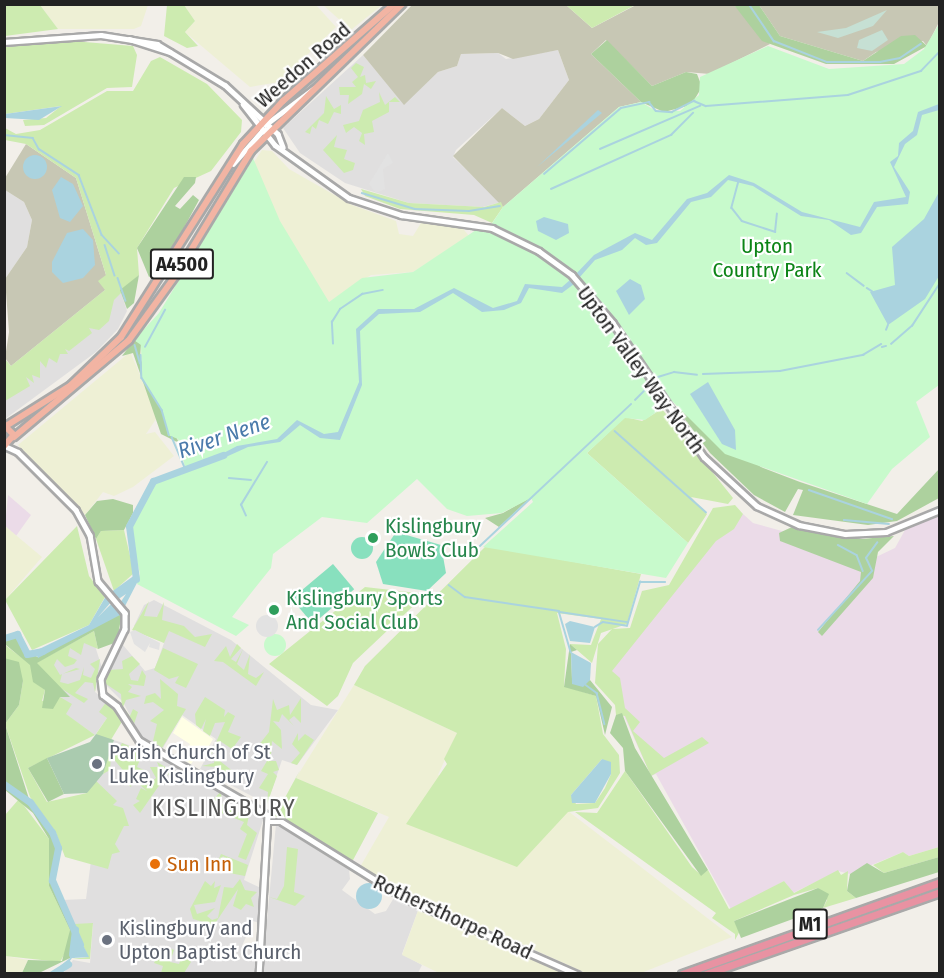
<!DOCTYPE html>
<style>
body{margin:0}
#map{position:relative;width:944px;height:978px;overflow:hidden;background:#f2efe9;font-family:"Fira Sans Condensed",sans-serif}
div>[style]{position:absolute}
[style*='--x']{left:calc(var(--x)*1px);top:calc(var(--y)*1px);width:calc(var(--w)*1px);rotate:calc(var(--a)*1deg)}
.residential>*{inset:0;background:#e0dfdf}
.industrial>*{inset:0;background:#ebdbe8}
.education>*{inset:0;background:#ffffe5}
.construction>*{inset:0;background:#c7c7b4}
.farmland>*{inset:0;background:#eef0d5}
.grass>*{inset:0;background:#cdebb0}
.forest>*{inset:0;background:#add19e}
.wetland>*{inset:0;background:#c6e0d4}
.cemetery>*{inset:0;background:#aacbaf}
.park>*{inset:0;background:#c8facc}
.round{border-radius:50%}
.pitch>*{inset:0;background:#88e0be;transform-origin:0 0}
.parking>*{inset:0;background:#e2e2e2}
.water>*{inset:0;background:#aad3df}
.stream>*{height:1.5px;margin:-0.75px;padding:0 0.75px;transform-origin:0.75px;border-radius:0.75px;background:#aad3df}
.river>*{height:7px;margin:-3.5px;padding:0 3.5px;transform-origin:3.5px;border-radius:3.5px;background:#aad3df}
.roads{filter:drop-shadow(2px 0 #a9a9a9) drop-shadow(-2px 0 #a9a9a9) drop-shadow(0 2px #a9a9a9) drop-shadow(0 -2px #a9a9a9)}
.tertiary>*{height:4.5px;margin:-2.25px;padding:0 2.25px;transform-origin:2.25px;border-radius:2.25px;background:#fff}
.trunk>*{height:6px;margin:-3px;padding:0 3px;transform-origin:3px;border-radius:3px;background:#f2b4a3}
.motorway>*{height:7px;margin:-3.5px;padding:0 3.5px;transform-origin:3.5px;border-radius:3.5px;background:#e892a2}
.dots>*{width:16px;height:16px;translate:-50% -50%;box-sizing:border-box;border:3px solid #fff;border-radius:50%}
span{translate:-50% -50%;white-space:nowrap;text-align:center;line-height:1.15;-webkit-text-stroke:4.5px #fff;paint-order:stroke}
.shield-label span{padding:2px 4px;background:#fff;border:2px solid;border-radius:4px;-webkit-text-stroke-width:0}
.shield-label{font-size:20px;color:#222;font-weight:700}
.street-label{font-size:21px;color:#222}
.park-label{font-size:21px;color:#0c8416}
.leisure-label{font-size:21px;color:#27864d}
.left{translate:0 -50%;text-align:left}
.worship-label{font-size:21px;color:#5b616d}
.food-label{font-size:21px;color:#c56008}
.water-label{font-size:22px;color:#4a7aab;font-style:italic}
.quarter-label{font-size:24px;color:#555;letter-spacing:1.5px}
.frame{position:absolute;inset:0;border:6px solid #222;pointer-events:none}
</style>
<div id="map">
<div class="residential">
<div style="clip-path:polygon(558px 50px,569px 80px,539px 119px,525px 126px,502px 108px,456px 150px,453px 157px,501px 202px,483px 207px,409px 203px,345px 183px,300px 153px,283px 128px,363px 55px,404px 104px,438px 72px,457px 66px,461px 54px,498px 53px,506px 59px)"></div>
<div style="clip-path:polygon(5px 190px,24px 202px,32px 220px,27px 247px,5px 279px)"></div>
<div style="clip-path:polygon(117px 280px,127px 311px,118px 329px,96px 352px,5px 419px,4px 358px,11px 366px)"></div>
<div style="clip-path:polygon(154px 600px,231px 640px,311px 705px,338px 710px,297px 765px,282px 760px,267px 804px,200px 769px,216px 739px,182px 715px,163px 748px,143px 740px,123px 702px,103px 682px,123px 645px,145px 671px,155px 668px,164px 643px,134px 626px,144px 605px)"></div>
<div style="clip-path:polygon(91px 633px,102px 668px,95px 692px,107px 701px,107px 718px,95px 735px,65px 714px,36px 663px)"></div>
<div style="clip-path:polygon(114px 740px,166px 758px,264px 817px,244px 880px,263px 889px,259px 923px,253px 921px,242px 946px,258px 950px,255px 973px,64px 973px,73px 960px,90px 963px,93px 924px,74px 924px,62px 900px,86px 899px,92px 853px,87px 793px,103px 774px)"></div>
<div style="clip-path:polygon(276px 824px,349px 870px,350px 879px,342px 890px,375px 914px,386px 911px,395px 896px,419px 908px,402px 954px,422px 965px,418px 973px,262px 974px)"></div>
</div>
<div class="industrial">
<div style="clip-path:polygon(8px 495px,31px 515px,16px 536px,5px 526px)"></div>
<div style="clip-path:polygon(743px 514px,753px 523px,876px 557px,895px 548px,905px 530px,939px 514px,939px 847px,909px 856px,903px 852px,850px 874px,838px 871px,793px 893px,784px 881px,732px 911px,656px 774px,651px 776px,603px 669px,713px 533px)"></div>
</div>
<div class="education">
<div style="clip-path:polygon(182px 717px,213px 739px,201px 760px,196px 757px,191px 764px,183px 759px,190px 744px,173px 733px)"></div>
</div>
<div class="construction">
<div style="clip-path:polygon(413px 4px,566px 5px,592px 28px,636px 5px,734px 5px,770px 44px,710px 74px,686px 72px,652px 86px,606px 40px,591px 54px,641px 102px,619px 107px,503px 207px,453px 156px,502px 108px,525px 126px,539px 119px,569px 80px,558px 50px,513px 59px,498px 53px,461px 54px,457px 66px,438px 72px,404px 105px,363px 55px)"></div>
<div style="clip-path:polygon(759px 5px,939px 5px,939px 22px,927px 46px,923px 41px,876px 52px,863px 61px,780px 36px)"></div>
<div style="clip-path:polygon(26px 144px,76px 178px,106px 275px,105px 290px,11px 366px,5px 358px,9px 332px,5px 279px,27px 247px,32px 220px,24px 202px,5px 190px,5px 178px)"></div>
</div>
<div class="farmland">
<div style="clip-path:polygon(40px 5px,148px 5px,141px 26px,134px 29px,58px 29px)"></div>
<div style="clip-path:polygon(184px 5px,316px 5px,336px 27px,279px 82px,250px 87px,185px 32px,195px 21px)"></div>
<div style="clip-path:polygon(323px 5px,382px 5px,351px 30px)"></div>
<div style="clip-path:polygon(262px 150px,272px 151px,289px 169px,352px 205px,396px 221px,399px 234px,413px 236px,421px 223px,460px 225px,469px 236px,413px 272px,371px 275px,329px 302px,197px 247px)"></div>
<div style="clip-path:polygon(130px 352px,158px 416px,146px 434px,155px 432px,174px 456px,133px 487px,114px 496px,103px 492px,85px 515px,18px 445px)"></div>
<div style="clip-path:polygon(5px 526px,42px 557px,5px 600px)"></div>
<div style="clip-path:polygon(354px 685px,457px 733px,438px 775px,568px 811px,732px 937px,641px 973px,586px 973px,381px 881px,360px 867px,389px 817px,296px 778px)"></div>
<div style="clip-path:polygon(419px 908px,440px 917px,566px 973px,439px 973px,402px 955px)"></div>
<div style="clip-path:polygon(5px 956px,28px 960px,22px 973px,5px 974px)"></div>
</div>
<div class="grass">
<div style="clip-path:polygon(5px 4px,40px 5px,58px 29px,5px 36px)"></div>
<div style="clip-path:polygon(167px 5px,184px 5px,195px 21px,185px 32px,198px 46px,187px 48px,164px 36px)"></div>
<div style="clip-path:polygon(566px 5px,635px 5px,592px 28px)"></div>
<div style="clip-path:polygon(72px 41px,133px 46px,137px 55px,132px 87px,107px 88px,44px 125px,25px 126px,23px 120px,46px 118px,61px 106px,5px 114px,5px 47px)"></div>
<div style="clip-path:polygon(160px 57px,207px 84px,242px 120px,241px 132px,211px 171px,174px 188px,137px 248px,139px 275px,114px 300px,109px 321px,99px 330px,89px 328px,92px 333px,69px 351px,65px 349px,68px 354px,60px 354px,57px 363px,49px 358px,46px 368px,40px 361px,40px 378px,32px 375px,34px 383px,26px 377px,30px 386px,5px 401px,4px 358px,11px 366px,105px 290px,98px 281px,106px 275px,76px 178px,26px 144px,5px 140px,5px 128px,16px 134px,40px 130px,107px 91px,133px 91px,151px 61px)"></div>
<div style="clip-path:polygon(356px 63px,364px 67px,360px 77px,365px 75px,366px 83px,376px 81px,371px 89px,364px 84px,362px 94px,348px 104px,349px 95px,340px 95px,339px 87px,356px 87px,352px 82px,358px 77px,351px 68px)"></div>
<div style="clip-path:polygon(379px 92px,385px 105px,395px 97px,400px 102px,389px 102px,389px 112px,372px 121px,374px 132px,364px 134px,365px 145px,359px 141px,362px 133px,354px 127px,346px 133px,343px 125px,359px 121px,363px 110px,380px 102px)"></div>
<div style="clip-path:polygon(326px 96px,334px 109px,341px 105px,341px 114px,334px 112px,328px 124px,319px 120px,316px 129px,312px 126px,310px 134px,305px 132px,324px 113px)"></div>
<div style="clip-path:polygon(337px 135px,334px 147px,347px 150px,344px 159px,355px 163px,353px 170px,344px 173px,323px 150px)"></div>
<div style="clip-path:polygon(361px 189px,409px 203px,484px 207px,501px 202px,503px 207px,492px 223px,474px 215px,400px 209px,365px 196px)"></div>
<div style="clip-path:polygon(662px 409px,733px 498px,728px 504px,691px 497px,707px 514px,688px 543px,587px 453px,625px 417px,642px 421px)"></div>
<div style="clip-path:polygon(735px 505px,743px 514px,734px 529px,716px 541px,612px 671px,620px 678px,625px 708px,640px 722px,633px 731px,664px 758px,702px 737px,709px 743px,651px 776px,625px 716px,616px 715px,615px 705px,595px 683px,598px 644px,612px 629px,630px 628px,642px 591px,669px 585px,713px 508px)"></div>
<div style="clip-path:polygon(77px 526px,89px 576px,105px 597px,89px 625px,32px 650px,5px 600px)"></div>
<div style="clip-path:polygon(124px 530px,134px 573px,114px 591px,96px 539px,101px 531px)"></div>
<div style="clip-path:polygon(evenodd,486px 546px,641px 574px,627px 624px,601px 633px,592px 663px,570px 644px,591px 645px,601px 619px,557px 613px,566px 649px,564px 686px,596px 696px,603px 734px,619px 755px,620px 773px,598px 808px,568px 812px,517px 867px,406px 824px,447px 764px,444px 759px,457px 733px,354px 685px,365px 666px,486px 546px,602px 759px,611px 774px,605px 788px,595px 803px,576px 804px,571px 795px,602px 759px)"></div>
<div style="clip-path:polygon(365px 587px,426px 594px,353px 663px,338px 696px,327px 706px,269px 664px)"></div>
<div style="clip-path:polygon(149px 601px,144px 616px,157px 617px,164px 602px,162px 620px,184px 626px,195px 637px,212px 634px,205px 647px,169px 631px,164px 643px,132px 630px)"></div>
<div style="clip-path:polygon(94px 631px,98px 649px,84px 643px,81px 655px,70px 648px,68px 656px,77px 660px,74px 664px,65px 667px,57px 659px,54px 665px,60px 675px,76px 668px,80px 669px,62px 674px,60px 682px,68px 684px,80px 680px,84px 667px,83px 675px,91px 678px,95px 669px,90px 664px,100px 659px,95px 692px,93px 683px,85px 682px,75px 693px,88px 699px,84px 703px,48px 680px,36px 663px)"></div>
<div style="clip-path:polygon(237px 644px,241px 648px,231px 659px,236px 662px,243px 649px,237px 664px,244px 670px,250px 654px,248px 674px,256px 678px,264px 672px,256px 686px,223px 662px,214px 661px,226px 646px,230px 657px)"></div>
<div style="clip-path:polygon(5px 645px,30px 664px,45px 690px,42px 701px,60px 697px,72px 704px,66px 714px,95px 735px,28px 768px,47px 802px,87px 793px,94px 779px,117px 801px,113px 805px,123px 808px,129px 826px,124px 826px,115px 844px,120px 852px,112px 854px,108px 869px,65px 857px,56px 833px,30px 797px,5px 724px,19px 705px,23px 681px,5px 658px)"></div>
<div style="clip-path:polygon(163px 648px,198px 664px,186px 688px,175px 683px,179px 676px,169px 679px,154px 670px)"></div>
<div style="clip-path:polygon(132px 656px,140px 664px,129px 674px,131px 680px,138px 681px,142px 670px,146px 676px,144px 686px,128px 684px,132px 687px,128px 692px,141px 696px,126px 700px,123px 707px,130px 716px,133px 709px,138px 712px,134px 724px,122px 709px,121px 694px,103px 682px,109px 670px,123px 669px,122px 661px)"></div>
<div style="clip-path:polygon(160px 679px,178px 694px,177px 706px,186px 709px,162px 748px,153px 741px,157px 724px,150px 721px,164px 710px,153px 702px,144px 704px,146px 696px,155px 693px,161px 699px)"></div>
<div style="clip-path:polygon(205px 697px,225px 710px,224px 717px,228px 712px,235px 716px,228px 732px,241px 737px,232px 749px,220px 741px,210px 756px,225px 722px,215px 723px,210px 736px,203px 731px,206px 719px,201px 729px,196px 725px,195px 714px)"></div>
<div style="clip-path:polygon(301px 698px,301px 723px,294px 716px,289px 720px,294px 726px,282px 714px,279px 722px,273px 721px,281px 730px,282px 749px,272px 741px,271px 755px,258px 746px,269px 732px,273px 699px,277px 710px,289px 705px,290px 715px)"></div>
<div style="clip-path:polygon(107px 701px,123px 720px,109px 743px,96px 734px,107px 718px,99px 712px)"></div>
<div style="clip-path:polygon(298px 733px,298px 741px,305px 734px,314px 740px,297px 765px,291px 763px,300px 753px,292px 744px)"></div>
<div style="clip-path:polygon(122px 743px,143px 752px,137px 767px,144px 770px,141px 775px,135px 770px,131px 787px,126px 783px,124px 790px,128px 776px,111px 756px,110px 770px,103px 774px,109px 748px,116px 755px)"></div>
<div style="clip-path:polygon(215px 757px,235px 773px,233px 783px,213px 776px,217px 767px,202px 766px,214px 763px)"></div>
<div style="clip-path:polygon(267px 761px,276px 761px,279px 770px,273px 772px,277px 776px,267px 804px,268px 792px,259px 788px,268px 774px,261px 771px)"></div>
<div style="clip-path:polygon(157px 762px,179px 775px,177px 779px,167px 774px,140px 813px,133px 805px,140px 801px,136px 799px,141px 788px,147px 791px,140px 785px,146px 773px,151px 782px,156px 778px,150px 767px,159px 767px)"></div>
<div style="clip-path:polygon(300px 770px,296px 778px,378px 813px,352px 862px,275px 816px)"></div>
<div style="clip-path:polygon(625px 771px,692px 867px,701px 875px,708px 870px,729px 909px,784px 881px,794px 893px,838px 870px,841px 875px,848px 871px,847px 891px,856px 898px,823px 908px,827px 900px,818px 888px,794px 895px,734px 921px,741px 929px,735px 940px,735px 934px,712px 918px,716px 913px,575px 812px,597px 813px)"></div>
<div style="clip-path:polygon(221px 791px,222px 804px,229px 808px,236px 803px,233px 808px,246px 818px,249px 815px,247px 825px,257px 833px,246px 860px,238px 857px,247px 834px,240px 829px,244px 822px,207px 807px)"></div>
<div style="clip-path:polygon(19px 799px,49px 839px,49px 886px,70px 930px,69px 946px,60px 962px,5px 956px,5px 815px)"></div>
<div style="clip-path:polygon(287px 847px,298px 849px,294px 892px,305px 896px,295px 906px,269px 897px,277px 899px,284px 886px)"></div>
<div style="clip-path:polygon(939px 847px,939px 857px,884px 873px,873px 865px,903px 852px,909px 856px)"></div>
<div style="clip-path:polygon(221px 854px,248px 865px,245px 876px,219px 871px,229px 862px,223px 856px,214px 870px)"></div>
<div style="clip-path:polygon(240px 879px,245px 890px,257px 892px,251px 898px,254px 907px,246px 904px,241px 910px,233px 906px,238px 889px,214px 925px,193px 919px,190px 909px,205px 881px,211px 886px,215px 881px,214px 888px,221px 885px,215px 902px,194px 905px,197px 914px,215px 908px,207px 916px,212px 920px,218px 918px,224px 887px,233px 888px)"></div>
<div style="clip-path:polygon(93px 923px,90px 959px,72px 959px,88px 957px,74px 924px)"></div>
<div style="clip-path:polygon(169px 948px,174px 950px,170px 962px,179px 964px,183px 954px,191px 962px,184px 973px,161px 973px,163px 966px,154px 963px,157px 955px,166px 961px)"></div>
</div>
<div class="forest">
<div style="clip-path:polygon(734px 5px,759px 5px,780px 36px,863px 61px,901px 36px,915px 35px,927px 46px,894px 64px,826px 64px,762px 41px)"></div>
<div style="clip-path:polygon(607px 40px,652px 86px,686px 72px,697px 74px,702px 87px,691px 105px,664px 112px,641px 102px,591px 54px)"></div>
<div style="clip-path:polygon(184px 177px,196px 177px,195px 183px,175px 206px,180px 209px,193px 195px,199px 200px,159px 274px,149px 277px,137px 248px)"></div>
<div style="clip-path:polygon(139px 275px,134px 303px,127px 309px,120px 290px)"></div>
<div style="clip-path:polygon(134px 340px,141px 344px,140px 358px,179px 443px,161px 434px,133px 353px,122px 356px)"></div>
<div style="clip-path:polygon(675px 406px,761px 467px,800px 482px,897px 514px,939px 469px,939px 498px,897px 521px,868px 525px,793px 515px,803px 490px,798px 489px,785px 512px,754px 495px,710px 453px)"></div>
<div style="clip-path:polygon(531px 497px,499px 527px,485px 518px,503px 513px)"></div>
<div style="clip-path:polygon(113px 499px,133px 505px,133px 513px,124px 530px,101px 531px,96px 539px,85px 515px,97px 501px)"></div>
<div style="clip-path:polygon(792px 527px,862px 539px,894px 536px,878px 552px,873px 578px,822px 636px,818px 632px,860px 581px,861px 572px,780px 541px,779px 533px)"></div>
<div style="clip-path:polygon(122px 612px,117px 642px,98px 649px,94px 631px,37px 663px,70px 697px,60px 697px,53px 709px,42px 708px,45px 690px,33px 682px,30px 665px,6px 645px,6px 637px,17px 634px,25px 652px,38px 657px)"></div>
<div style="clip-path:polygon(570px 644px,577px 650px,571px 652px,572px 679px,578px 684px,590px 680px,612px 707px,605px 735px,596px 696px,564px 687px)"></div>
<div style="clip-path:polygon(4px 658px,19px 662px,23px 681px,19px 705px,5px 724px,30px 802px,57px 844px,52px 880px,75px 929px,70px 958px,39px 973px,22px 973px,28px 960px,62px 961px,70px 930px,49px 886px,49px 839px,33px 813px,5px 790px)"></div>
<div style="clip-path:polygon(622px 713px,635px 748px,708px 870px,701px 876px,625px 771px,623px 748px,610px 733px,616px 715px)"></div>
<div style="clip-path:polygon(47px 758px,64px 794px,48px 802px,28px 768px)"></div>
<div style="clip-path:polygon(939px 857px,939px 872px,856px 898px,847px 891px,850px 874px,867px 863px,884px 873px)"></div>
<div style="clip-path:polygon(818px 888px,829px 894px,823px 908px,741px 938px,734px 921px)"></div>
</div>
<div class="wetland">
<div style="clip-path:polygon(887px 10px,873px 26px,838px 38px,817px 32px,846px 28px)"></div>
<div style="clip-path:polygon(882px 30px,888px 40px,872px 51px,857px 48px,859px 40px)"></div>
</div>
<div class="cemetery">
<div style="clip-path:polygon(96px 734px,114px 740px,103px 774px,87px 793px,64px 794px,47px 758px,90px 742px)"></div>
</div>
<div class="park">
<div style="clip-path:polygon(939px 24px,939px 385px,916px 402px,930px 437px,892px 469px,867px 504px,725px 454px,672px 401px,645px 420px,625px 418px,587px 453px,688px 543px,666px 578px,483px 547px,533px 502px,531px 498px,502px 513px,467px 516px,447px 509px,417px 479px,367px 523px,322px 517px,273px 554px,271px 568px,232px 617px,249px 625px,236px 636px,137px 584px,140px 574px,129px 526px,153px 481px,185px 467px,178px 439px,168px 435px,162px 410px,142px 378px,141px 345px,134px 340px,159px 313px,253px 158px,280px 221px,329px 302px,362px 278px,413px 272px,476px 230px,487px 231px,503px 207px,619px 107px,641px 102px,656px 111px,680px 111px,699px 95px,700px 77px,768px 46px,829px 69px,904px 64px,924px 49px)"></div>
<div class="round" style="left:264px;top:634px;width:22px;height:22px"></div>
</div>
<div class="pitch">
<div style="clip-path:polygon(396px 532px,441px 545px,446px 573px,427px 591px,383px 584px,376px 562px)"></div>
<div class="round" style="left:351px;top:537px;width:22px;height:22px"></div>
<div style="left:333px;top:564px;width:33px;height:54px;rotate:50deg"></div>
</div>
<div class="parking">
<div style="clip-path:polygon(388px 153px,393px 163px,383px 169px,385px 189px,376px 193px,369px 184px)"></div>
<div class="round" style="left:256px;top:615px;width:22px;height:22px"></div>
<div style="clip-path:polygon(135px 630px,160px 643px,159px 650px,149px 647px,150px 643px,145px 652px,134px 644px,130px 632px)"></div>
</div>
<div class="water">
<div style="clip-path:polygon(939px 104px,939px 110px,922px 115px,917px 135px,905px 144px,894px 167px,910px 192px,908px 204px,877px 207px,861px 233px,851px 235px,829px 220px,801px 216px,753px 186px,728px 180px,711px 197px,691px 202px,657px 243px,646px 245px,635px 238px,622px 250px,595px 260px,579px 278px,576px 274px,594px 255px,635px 233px,652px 240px,687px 199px,707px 193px,729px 175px,754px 183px,802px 212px,860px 227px,874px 202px,906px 197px,890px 162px,898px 156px,899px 143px,913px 131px,918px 112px)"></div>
<div style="clip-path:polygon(62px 106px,39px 120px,5px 118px,5px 114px)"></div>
<div style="clip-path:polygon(598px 110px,602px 113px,537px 167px)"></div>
<div class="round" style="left:23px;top:155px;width:24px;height:24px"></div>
<div style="clip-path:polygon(61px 177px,73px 184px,83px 206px,70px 222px,60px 218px,52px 190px)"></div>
<div style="clip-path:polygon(939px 192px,939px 276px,925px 299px,888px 325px,870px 292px,895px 285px,892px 247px,924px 219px)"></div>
<div style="clip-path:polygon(544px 217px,568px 224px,569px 233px,556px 240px,538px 231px,536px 221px)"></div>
<div style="clip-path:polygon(83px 229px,93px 240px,95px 265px,83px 278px,63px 283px,52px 272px,52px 262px,67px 233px)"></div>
<div style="clip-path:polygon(630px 279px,641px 285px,645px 299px,629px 315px,616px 291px)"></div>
<div style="clip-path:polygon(570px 280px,574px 284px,562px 293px,529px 288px,521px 303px,504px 310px,482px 312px,453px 293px,420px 312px,379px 314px,360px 331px,362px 385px,340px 440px,320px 438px,300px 425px,280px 442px,248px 447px,217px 461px,216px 457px,237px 446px,277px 439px,297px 420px,324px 434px,338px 432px,359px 382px,356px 329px,378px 309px,414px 309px,454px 288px,493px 308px,517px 301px,525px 284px,562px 287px)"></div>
<div style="clip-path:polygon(708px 382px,735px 430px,736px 450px,722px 444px,690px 394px)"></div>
<div style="clip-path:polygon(139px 572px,139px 579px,124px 608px,120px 603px,126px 594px,117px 600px,110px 593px)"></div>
<div style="clip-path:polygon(106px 596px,112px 601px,98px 617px,113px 602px,120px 615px,38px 658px,35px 651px,89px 625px)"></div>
<div style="clip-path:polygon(570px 621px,595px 627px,590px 643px,570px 641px,565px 624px)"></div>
<div style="clip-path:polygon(571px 652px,591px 663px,590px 680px,583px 687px,572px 684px)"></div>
<div style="clip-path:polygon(602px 759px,611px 762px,611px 774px,595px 803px,572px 803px,571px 795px)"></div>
<div class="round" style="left:356px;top:883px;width:26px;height:26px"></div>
<div style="clip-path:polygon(75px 929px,89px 957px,72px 958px,64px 969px,60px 966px,70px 958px)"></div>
</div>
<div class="stream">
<div style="--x:749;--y:4;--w:45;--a:56"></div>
<div style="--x:774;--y:41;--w:57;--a:21.6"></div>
<div style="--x:827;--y:62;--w:53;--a:0"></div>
<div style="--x:880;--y:62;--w:20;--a:-11"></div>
<div style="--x:900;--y:58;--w:25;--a:-34"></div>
<div style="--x:4;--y:135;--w:29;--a:6"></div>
<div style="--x:33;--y:138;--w:13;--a:61"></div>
<div style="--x:39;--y:149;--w:48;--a:33"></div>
<div style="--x:79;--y:175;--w:64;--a:69"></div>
<div style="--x:102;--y:235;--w:25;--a:47"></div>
<div style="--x:600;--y:149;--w:109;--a:-23.3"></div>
<div style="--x:544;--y:174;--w:101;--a:-40.6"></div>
<div style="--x:621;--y:108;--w:29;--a:-12"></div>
<div style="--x:649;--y:102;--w:11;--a:52"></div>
<div style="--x:656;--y:111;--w:16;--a:4"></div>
<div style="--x:672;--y:112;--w:25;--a:-27"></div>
<div style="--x:694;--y:101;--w:13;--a:23"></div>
<div style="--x:706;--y:106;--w:142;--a:-4.4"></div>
<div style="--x:848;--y:95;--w:77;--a:-18.2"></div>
<div style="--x:921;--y:71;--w:28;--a:-46"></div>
<div style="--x:739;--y:181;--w:28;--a:105"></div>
<div style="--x:732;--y:208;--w:16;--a:52"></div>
<div style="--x:742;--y:221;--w:35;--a:18"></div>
<div style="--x:775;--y:232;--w:18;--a:-84"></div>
<div style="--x:551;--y:189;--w:132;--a:-24.2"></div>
<div style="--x:671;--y:135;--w:31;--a:-45"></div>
<div style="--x:362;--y:193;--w:55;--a:16.8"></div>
<div style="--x:415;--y:209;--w:54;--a:2.1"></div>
<div style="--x:469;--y:211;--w:31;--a:-9"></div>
<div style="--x:105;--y:245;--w:32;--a:72"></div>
<div style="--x:847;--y:273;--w:21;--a:37"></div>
<div style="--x:118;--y:278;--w:24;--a:71"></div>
<div style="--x:867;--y:288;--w:6;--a:31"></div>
<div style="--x:886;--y:330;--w:5;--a:-68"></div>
<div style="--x:333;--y:344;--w:22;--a:-93"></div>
<div style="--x:332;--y:322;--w:15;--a:-58"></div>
<div style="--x:340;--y:309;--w:27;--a:-34"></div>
<div style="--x:362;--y:294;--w:21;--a:-11"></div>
<div style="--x:891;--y:344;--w:28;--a:-41"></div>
<div style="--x:912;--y:326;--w:51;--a:-56.9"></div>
<div style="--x:135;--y:345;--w:19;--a:74"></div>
<div style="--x:145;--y:347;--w:42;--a:-61.6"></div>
<div style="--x:882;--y:347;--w:4;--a:-14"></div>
<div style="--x:141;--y:355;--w:23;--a:88"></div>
<div style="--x:142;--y:378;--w:38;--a:58"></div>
<div style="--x:162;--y:410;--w:26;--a:74"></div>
<div style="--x:703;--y:374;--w:77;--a:-2.2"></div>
<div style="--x:780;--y:371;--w:85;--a:-10.9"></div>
<div style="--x:863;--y:355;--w:21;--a:-31"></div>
<div style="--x:658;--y:377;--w:17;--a:-17"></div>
<div style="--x:674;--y:372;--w:23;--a:7"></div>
<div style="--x:635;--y:400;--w:18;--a:-45"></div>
<div style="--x:615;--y:431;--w:122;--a:41.7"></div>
<div style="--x:172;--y:437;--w:34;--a:67"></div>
<div style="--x:229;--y:478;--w:22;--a:5"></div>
<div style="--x:809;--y:490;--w:88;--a:19.3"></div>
<div style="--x:246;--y:516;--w:12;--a:-114"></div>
<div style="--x:241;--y:505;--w:50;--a:-58.8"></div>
<div style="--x:844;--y:520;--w:45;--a:5.1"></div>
<div style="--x:838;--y:545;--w:21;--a:28"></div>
<div style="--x:857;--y:555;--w:17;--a:69"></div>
<div style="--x:480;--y:546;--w:207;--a:-43.2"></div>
<div style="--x:449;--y:585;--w:20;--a:37"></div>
<div style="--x:465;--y:597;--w:95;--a:8.5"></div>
<div style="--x:559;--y:611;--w:43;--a:73.7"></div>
<div style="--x:560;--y:612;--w:68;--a:8.5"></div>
<div style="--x:595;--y:627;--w:9;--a:-32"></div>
<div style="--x:603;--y:622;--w:24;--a:9"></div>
<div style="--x:627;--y:626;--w:46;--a:-73.5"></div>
<div style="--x:640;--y:582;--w:25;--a:0"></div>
<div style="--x:818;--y:630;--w:80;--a:-47.5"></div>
<div style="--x:872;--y:571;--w:14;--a:-115"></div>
<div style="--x:866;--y:558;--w:19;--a:-54"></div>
<div style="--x:586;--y:685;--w:14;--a:36"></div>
<div style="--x:597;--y:693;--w:32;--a:76"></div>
</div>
<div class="river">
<div style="--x:136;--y:579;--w:53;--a:-97.5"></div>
<div style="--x:129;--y:526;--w:51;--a:-61.9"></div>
<div style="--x:153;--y:481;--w:75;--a:-20.4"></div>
<div style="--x:4;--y:638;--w:14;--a:-17"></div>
<div style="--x:17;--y:634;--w:22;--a:63"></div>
<div style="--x:27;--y:654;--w:16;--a:-11"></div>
<div style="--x:4;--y:784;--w:32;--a:35"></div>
<div style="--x:30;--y:802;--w:37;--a:54"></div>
<div style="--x:52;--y:832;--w:17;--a:69"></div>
<div style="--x:58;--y:848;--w:33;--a:101"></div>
<div style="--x:52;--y:880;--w:70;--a:66.4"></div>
<div style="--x:72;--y:954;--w:25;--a:-83"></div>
<div style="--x:52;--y:974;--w:19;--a:-32"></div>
</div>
<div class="roads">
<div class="tertiary">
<div style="--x:129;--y:39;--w:43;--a:17.6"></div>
<div style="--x:4;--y:42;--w:97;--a:-4.1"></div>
<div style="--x:101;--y:35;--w:57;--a:9.1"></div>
<div style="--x:157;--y:44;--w:79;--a:31.1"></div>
<div style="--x:225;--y:85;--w:72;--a:42.8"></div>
<div style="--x:278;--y:134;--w:14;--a:69"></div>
<div style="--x:243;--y:104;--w:52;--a:52"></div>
<div style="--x:275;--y:145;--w:91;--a:35.6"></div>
<div style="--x:349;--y:198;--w:55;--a:18.1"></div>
<div style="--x:401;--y:215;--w:92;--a:8.1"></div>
<div style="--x:492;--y:228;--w:52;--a:26.1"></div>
<div style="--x:539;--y:251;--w:41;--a:36"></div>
<div style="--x:572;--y:275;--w:63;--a:49.5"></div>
<div style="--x:613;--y:323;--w:162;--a:55.8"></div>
<div style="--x:704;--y:457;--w:72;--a:42.8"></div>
<div style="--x:757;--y:506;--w:46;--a:24.3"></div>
<div style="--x:799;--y:525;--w:47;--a:11.1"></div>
<div style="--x:845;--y:534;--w:41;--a:-2.8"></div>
<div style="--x:886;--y:532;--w:58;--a:-22.2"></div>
<div style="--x:265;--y:125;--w:60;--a:-36.9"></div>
<div style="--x:233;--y:164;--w:44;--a:-48.7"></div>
<div style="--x:262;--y:131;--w:10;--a:-17"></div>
<div style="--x:5;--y:446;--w:14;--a:25"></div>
<div style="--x:18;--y:452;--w:82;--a:45"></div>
<div style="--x:76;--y:510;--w:29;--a:61"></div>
<div style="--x:90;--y:535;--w:47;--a:80.1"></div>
<div style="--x:98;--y:581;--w:42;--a:49.8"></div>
<div style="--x:125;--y:613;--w:16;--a:90"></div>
<div style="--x:125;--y:629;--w:55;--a:115.6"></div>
<div style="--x:101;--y:679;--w:16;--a:83"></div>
<div style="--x:103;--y:695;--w:18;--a:38"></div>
<div style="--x:117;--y:706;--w:40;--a:57.1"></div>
<div style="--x:139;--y:740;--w:149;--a:30.2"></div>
<div style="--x:268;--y:815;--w:159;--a:93.2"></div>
<div style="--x:270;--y:822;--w:12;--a:0"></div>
<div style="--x:282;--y:822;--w:146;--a:31.8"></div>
<div style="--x:406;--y:899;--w:187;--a:23.7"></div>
</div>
<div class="trunk">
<div style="--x:6;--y:426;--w:77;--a:-32.2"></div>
<div style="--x:71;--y:385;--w:69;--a:-43.8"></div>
<div style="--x:121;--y:337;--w:228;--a:-57.7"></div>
<div style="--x:243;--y:144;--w:59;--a:-47.1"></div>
<div style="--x:283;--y:101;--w:147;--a:-41.1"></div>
<div style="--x:14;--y:437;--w:150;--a:-40.1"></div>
<div style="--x:129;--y:340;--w:80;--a:-54.1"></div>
<div style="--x:176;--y:275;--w:145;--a:-58.8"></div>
<div style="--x:251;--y:151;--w:211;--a:-44.2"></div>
<div style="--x:4;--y:446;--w:15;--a:-48"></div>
<div style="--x:14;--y:435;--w:13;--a:-135"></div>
</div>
<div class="motorway">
<div style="--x:682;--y:974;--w:274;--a:-19.6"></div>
<div style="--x:706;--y:974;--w:248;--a:-19.3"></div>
</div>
</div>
<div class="dots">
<div style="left:373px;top:538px;background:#2e9e5b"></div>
<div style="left:274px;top:610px;background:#2e9e5b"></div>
<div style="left:97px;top:764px;background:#6b7280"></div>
<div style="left:155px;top:864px;background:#e8710a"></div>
<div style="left:107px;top:940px;background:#6b7280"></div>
</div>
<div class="shield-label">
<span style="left:182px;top:264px">A4500</span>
<span style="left:810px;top:924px">M1</span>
</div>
<div class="street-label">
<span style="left:303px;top:65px;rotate:-41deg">Weedon Road</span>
<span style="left:641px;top:370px;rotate:54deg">Upton Valley Way North</span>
<span style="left:453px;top:917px;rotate:25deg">Rothersthorpe Road</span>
</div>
<div class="park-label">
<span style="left:767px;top:258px">Upton<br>Country Park</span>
</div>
<div class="leisure-label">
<span class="left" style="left:385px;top:538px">Kislingbury<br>Bowls Club</span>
<span class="left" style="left:286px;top:610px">Kislingbury Sports<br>And Social Club</span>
</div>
<div class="worship-label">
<span class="left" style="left:109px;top:764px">Parish Church of St<br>Luke, Kislingbury</span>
<span class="left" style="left:119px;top:940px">Kislingbury and<br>Upton Baptist Church</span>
</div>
<div class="food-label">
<span class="left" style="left:167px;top:864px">Sun Inn</span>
</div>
<div class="water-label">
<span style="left:224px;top:436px;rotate:-19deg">River Nene</span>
</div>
<div class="quarter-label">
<span style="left:224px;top:809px">KISLINGBURY</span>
</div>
<div class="frame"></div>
</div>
